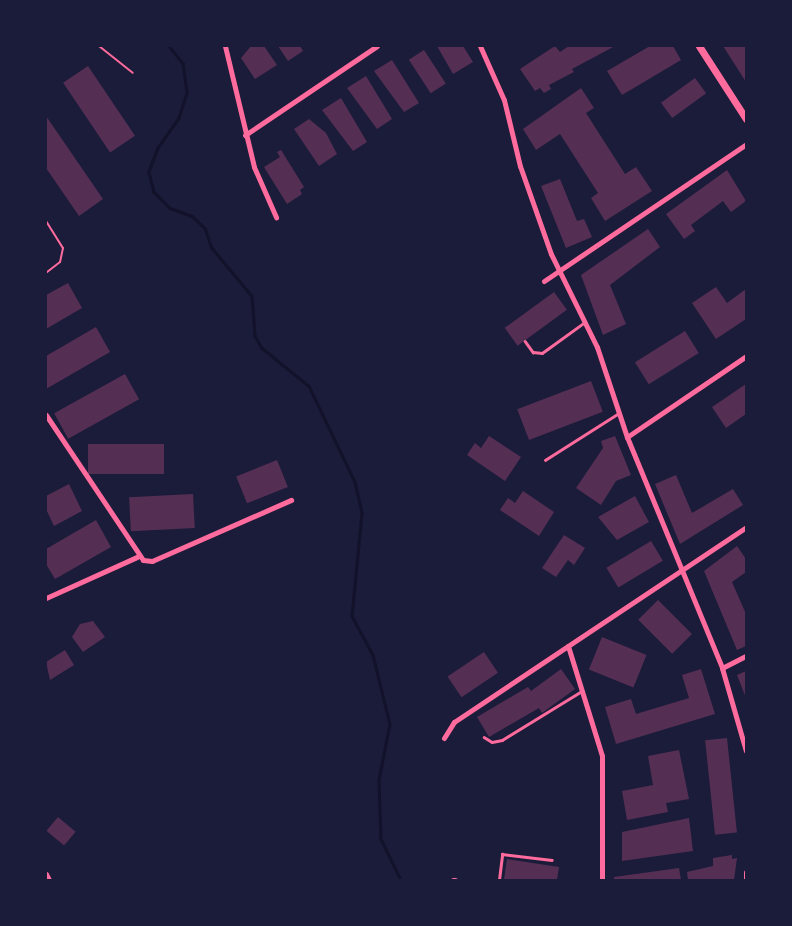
<!DOCTYPE html>
<style>
body{margin:0}
#map{position:relative;width:792px;height:926px;overflow:hidden;background:#1b1b3a;font-family:"Sofia Sans Condensed",sans-serif}
div>[style]{position:absolute}
[style*='--x']{left:calc(var(--x)*1px);top:calc(var(--y)*1px);width:calc(var(--w)*1px);rotate:calc(var(--a)*1deg)}
.stream>*{height:2.5px;margin:-1.25px;padding:0 1.25px;transform-origin:1.25px;border-radius:1.25px;background:#12122b}
.building>*{inset:0;background:#542f53;transform-origin:0 0}
.path>*{height:2px;margin:-1px;padding:0 1px;transform-origin:1px;border-radius:1px;background:#ff6b9d}
.service>*{height:2.5px;margin:-1.25px;padding:0 1.25px;transform-origin:1.25px;border-radius:1.25px;background:#ff6b9d}
.minor>*{height:5px;margin:-2.5px;padding:0 2.5px;transform-origin:2.5px;border-radius:2.5px;background:#ff6b9d}
.tertiary>*{height:7px;margin:-3.5px;padding:0 3.5px;transform-origin:3.5px;border-radius:3.5px;background:#ff6b9d}
span{translate:-50% -50%;white-space:nowrap;text-align:center;line-height:1.15;-webkit-text-stroke:5px #1b1b3a;paint-order:stroke}
.frame{position:absolute;inset:0;border:47px solid #1b1b3a;pointer-events:none}
</style>
<div id="map">
<div class="stream">
<div style="--x:169;--y:46;--w:22;--a:51"></div>
<div style="--x:183;--y:63;--w:30;--a:82"></div>
<div style="--x:187;--y:93;--w:26;--a:108"></div>
<div style="--x:179;--y:118;--w:37;--a:125"></div>
<div style="--x:158;--y:148;--w:26;--a:111"></div>
<div style="--x:149;--y:172;--w:21;--a:76"></div>
<div style="--x:154;--y:192;--w:23;--a:45"></div>
<div style="--x:170;--y:208;--w:23;--a:20"></div>
<div style="--x:192;--y:216;--w:18;--a:43"></div>
<div style="--x:205;--y:228;--w:21;--a:71"></div>
<div style="--x:212;--y:248;--w:62;--a:50.2"></div>
<div style="--x:252;--y:296;--w:40;--a:85.7"></div>
<div style="--x:255;--y:336;--w:14;--a:60"></div>
<div style="--x:262;--y:348;--w:60;--a:39"></div>
<div style="--x:309;--y:386;--w:106;--a:64.4"></div>
<div style="--x:355;--y:482;--w:32;--a:77"></div>
<div style="--x:362;--y:513;--w:103;--a:95.5"></div>
<div style="--x:352;--y:616;--w:44;--a:61.7"></div>
<div style="--x:373;--y:655;--w:71;--a:76.2"></div>
<div style="--x:390;--y:724;--w:57;--a:101.1"></div>
<div style="--x:379;--y:780;--w:59;--a:88.1"></div>
<div style="--x:381;--y:839;--w:46;--a:64"></div>
</div>
<div class="building">
<div style="clip-path:polygon(251px 46px,264px 46px,277px 65px,255px 79px,241px 58px)"></div>
<div style="clip-path:polygon(278px 46px,300px 46px,303px 51px,288px 61px)"></div>
<div style="clip-path:polygon(437px 46px,463px 46px,473px 62px,453px 74px)"></div>
<div style="clip-path:polygon(555px 46px,560px 52px,569px 46px,615px 46px,572px 69px,574px 72px,549px 85px,551px 89px,544px 93px,540px 88px,535px 91px,520px 69px)"></div>
<div style="clip-path:polygon(650px 46px,673px 46px,681px 60px,622px 95px,607px 71px)"></div>
<div style="clip-path:polygon(723px 46px,746px 46px,746px 82px)"></div>
<div style="left:424px;top:50px;width:40px;height:18px;rotate:57deg"></div>
<div style="clip-path:polygon(392px 60px,419px 103px,404px 112px,374px 71px)"></div>
<div style="left:88px;top:66px;width:84px;height:30px;rotate:56deg"></div>
<div style="clip-path:polygon(366px 76px,392px 119px,377px 129px,347px 88px)"></div>
<div style="left:695px;top:78px;width:19px;height:42px;rotate:54deg"></div>
<div style="clip-path:polygon(581px 88px,594px 108px,586px 113px,625px 174px,636px 167px,652px 191px,605px 221px,591px 198px,598px 193px,560px 134px,536px 150px,523px 129px)"></div>
<div style="clip-path:polygon(341px 98px,367px 142px,353px 151px,322px 110px)"></div>
<div style="clip-path:polygon(46px 116px,103px 199px,79px 216px,46px 168px)"></div>
<div style="clip-path:polygon(309px 119px,326px 133px,337px 154px,319px 166px,294px 129px)"></div>
<div style="clip-path:polygon(281px 150px,304px 187px,300px 190px,302px 194px,287px 204px,264px 167px,280px 157px,277px 152px)"></div>
<div style="clip-path:polygon(727px 170px,746px 201px,731px 212px,723px 201px,691px 225px,695px 231px,684px 239px,666px 214px)"></div>
<div style="clip-path:polygon(560px 179px,577px 221px,584px 219px,592px 237px,566px 248px,541px 186px)"></div>
<div style="clip-path:polygon(648px 229px,660px 247px,610px 285px,626px 324px,603px 335px,581px 275px)"></div>
<div style="clip-path:polygon(68px 283px,82px 308px,46px 329px,46px 295px)"></div>
<div style="clip-path:polygon(716px 287px,727px 303px,746px 289px,746px 319px,716px 339px,692px 303px)"></div>
<div style="left:554px;top:292px;width:22px;height:61px;rotate:54deg"></div>
<div style="clip-path:polygon(96px 327px,110px 352px,46px 389px,46px 356px)"></div>
<div style="left:685px;top:331px;width:26px;height:59px;rotate:58deg"></div>
<div style="left:125px;top:374px;width:29px;height:81px;rotate:61deg"></div>
<div style="left:591px;top:381px;width:33px;height:79px;rotate:69deg"></div>
<div style="clip-path:polygon(746px 384px,746px 414px,726px 428px,712px 407px)"></div>
<div style="clip-path:polygon(489px 436px,521px 457px,505px 481px,467px 455px,475px 443px,481px 448px)"></div>
<div style="clip-path:polygon(615px 436px,631px 475px,616px 481px,601px 505px,576px 488px,603px 448px,601px 441px)"></div>
<div style="left:164px;top:444px;width:30px;height:76px;rotate:90deg"></div>
<div style="left:277px;top:460px;width:29px;height:44px;rotate:68deg"></div>
<div style="clip-path:polygon(676px 475px,692px 513px,733px 489px,743px 505px,680px 544px,655px 484px)"></div>
<div style="clip-path:polygon(69px 484px,82px 511px,54px 526px,46px 509px,46px 496px)"></div>
<div style="clip-path:polygon(523px 491px,554px 512px,539px 536px,500px 510px,508px 498px,515px 503px)"></div>
<div style="left:193px;top:494px;width:34px;height:64px;rotate:87deg"></div>
<div style="clip-path:polygon(635px 496px,649px 522px,617px 540px,598px 517px)"></div>
<div style="clip-path:polygon(96px 520px,111px 547px,55px 579px,46px 564px,46px 549px)"></div>
<div style="clip-path:polygon(564px 535px,585px 548px,574px 565px,568px 560px,556px 577px,542px 568px)"></div>
<div style="left:651px;top:541px;width:23px;height:52px;rotate:59deg"></div>
<div style="clip-path:polygon(737px 546px,746px 559px,746px 572px,732px 582px,746px 614px,746px 646px,737px 650px,704px 571px)"></div>
<div style="left:658px;top:600px;width:48px;height:28px;rotate:45deg"></div>
<div style="clip-path:polygon(93px 621px,105px 637px,83px 652px,72px 637px,80px 624px)"></div>
<div style="left:602px;top:637px;width:48px;height:35px;rotate:22deg"></div>
<div style="clip-path:polygon(65px 650px,74px 665px,50px 680px,46px 662px)"></div>
<div style="left:484px;top:652px;width:25px;height:44px;rotate:56deg"></div>
<div style="clip-path:polygon(561px 669px,575px 689px,542px 713px,539px 708px,489px 737px,477px 717px,528px 687px,531px 691px)"></div>
<div style="clip-path:polygon(701px 669px,715px 714px,616px 744px,605px 707px,631px 699px,636px 714px,689px 698px,682px 675px)"></div>
<div style="clip-path:polygon(746px 671px,746px 698px,737px 675px)"></div>
<div style="left:727px;top:738px;width:95px;height:22px;rotate:84deg"></div>
<div style="clip-path:polygon(679px 750px,689px 799px,666px 803px,668px 812px,627px 820px,622px 791px,653px 785px,648px 756px)"></div>
<div style="left:58px;top:817px;width:23px;height:18px;rotate:40deg"></div>
<div style="clip-path:polygon(689px 818px,693px 851px,622px 861px,622px 832px)"></div>
<div style="clip-path:polygon(732px 855px,732px 859px,737px 858px,734px 880px,688px 880px,687px 872px,713px 866px,713px 858px)"></div>
<div style="clip-path:polygon(507px 859px,559px 867px,557px 880px,504px 880px)"></div>
<div style="clip-path:polygon(679px 868px,681px 880px,614px 880px,614px 877px)"></div>
</div>
<div class="path">
<div style="--x:99;--y:46;--w:43;--a:38.5"></div>
<div style="--x:46;--y:221;--w:32;--a:58"></div>
<div style="--x:63;--y:248;--w:14;--a:102"></div>
<div style="--x:60;--y:262;--w:18;--a:142"></div>
</div>
<div class="service">
<div style="--x:525;--y:341;--w:14;--a:54"></div>
<div style="--x:533;--y:352;--w:9;--a:6"></div>
<div style="--x:542;--y:353;--w:53;--a:-35.8"></div>
<div style="--x:545;--y:460;--w:88;--a:-32.4"></div>
<div style="--x:484;--y:737;--w:9;--a:32"></div>
<div style="--x:492;--y:742;--w:10;--a:-11"></div>
<div style="--x:502;--y:740;--w:94;--a:-31.5"></div>
<div style="--x:499;--y:880;--w:26;--a:-83"></div>
<div style="--x:502;--y:854;--w:50;--a:6.8"></div>
</div>
<div class="minor">
<div style="--x:225;--y:46;--w:124;--a:76.5"></div>
<div style="--x:254;--y:167;--w:55;--a:66.3"></div>
<div style="--x:480;--y:46;--w:59;--a:66"></div>
<div style="--x:504;--y:100;--w:68;--a:76.4"></div>
<div style="--x:520;--y:166;--w:93;--a:70.6"></div>
<div style="--x:551;--y:254;--w:104;--a:63.7"></div>
<div style="--x:597;--y:347;--w:95;--a:71.6"></div>
<div style="--x:627;--y:437;--w:250;--a:67.6"></div>
<div style="--x:722;--y:668;--w:86;--a:73.9"></div>
<div style="--x:245;--y:135;--w:159;--a:-34"></div>
<div style="--x:544;--y:281;--w:244;--a:-34.1"></div>
<div style="--x:46;--y:415;--w:174;--a:56.2"></div>
<div style="--x:143;--y:560;--w:9;--a:6"></div>
<div style="--x:152;--y:561;--w:152;--a:-23.7"></div>
<div style="--x:627;--y:437;--w:144;--a:-34.2"></div>
<div style="--x:46;--y:598;--w:100;--a:-24.3"></div>
<div style="--x:568;--y:646;--w:115;--a:72.8"></div>
<div style="--x:602;--y:756;--w:124;--a:90"></div>
<div style="--x:722;--y:668;--w:27;--a:-27"></div>
<div style="--x:444;--y:738;--w:19;--a:-58"></div>
<div style="--x:454;--y:722;--w:351;--a:-33.7"></div>
<div style="--x:46;--y:874;--w:7;--a:63"></div>
<div style="--x:453;--y:880;--w:2;--a:0"></div>
<div style="--x:746;--y:880;--w:8;--a:-90"></div>
</div>
<div class="tertiary">
<div style="--x:699;--y:46;--w:87;--a:57.2"></div>
</div>
<div class="frame"></div>
</div>
